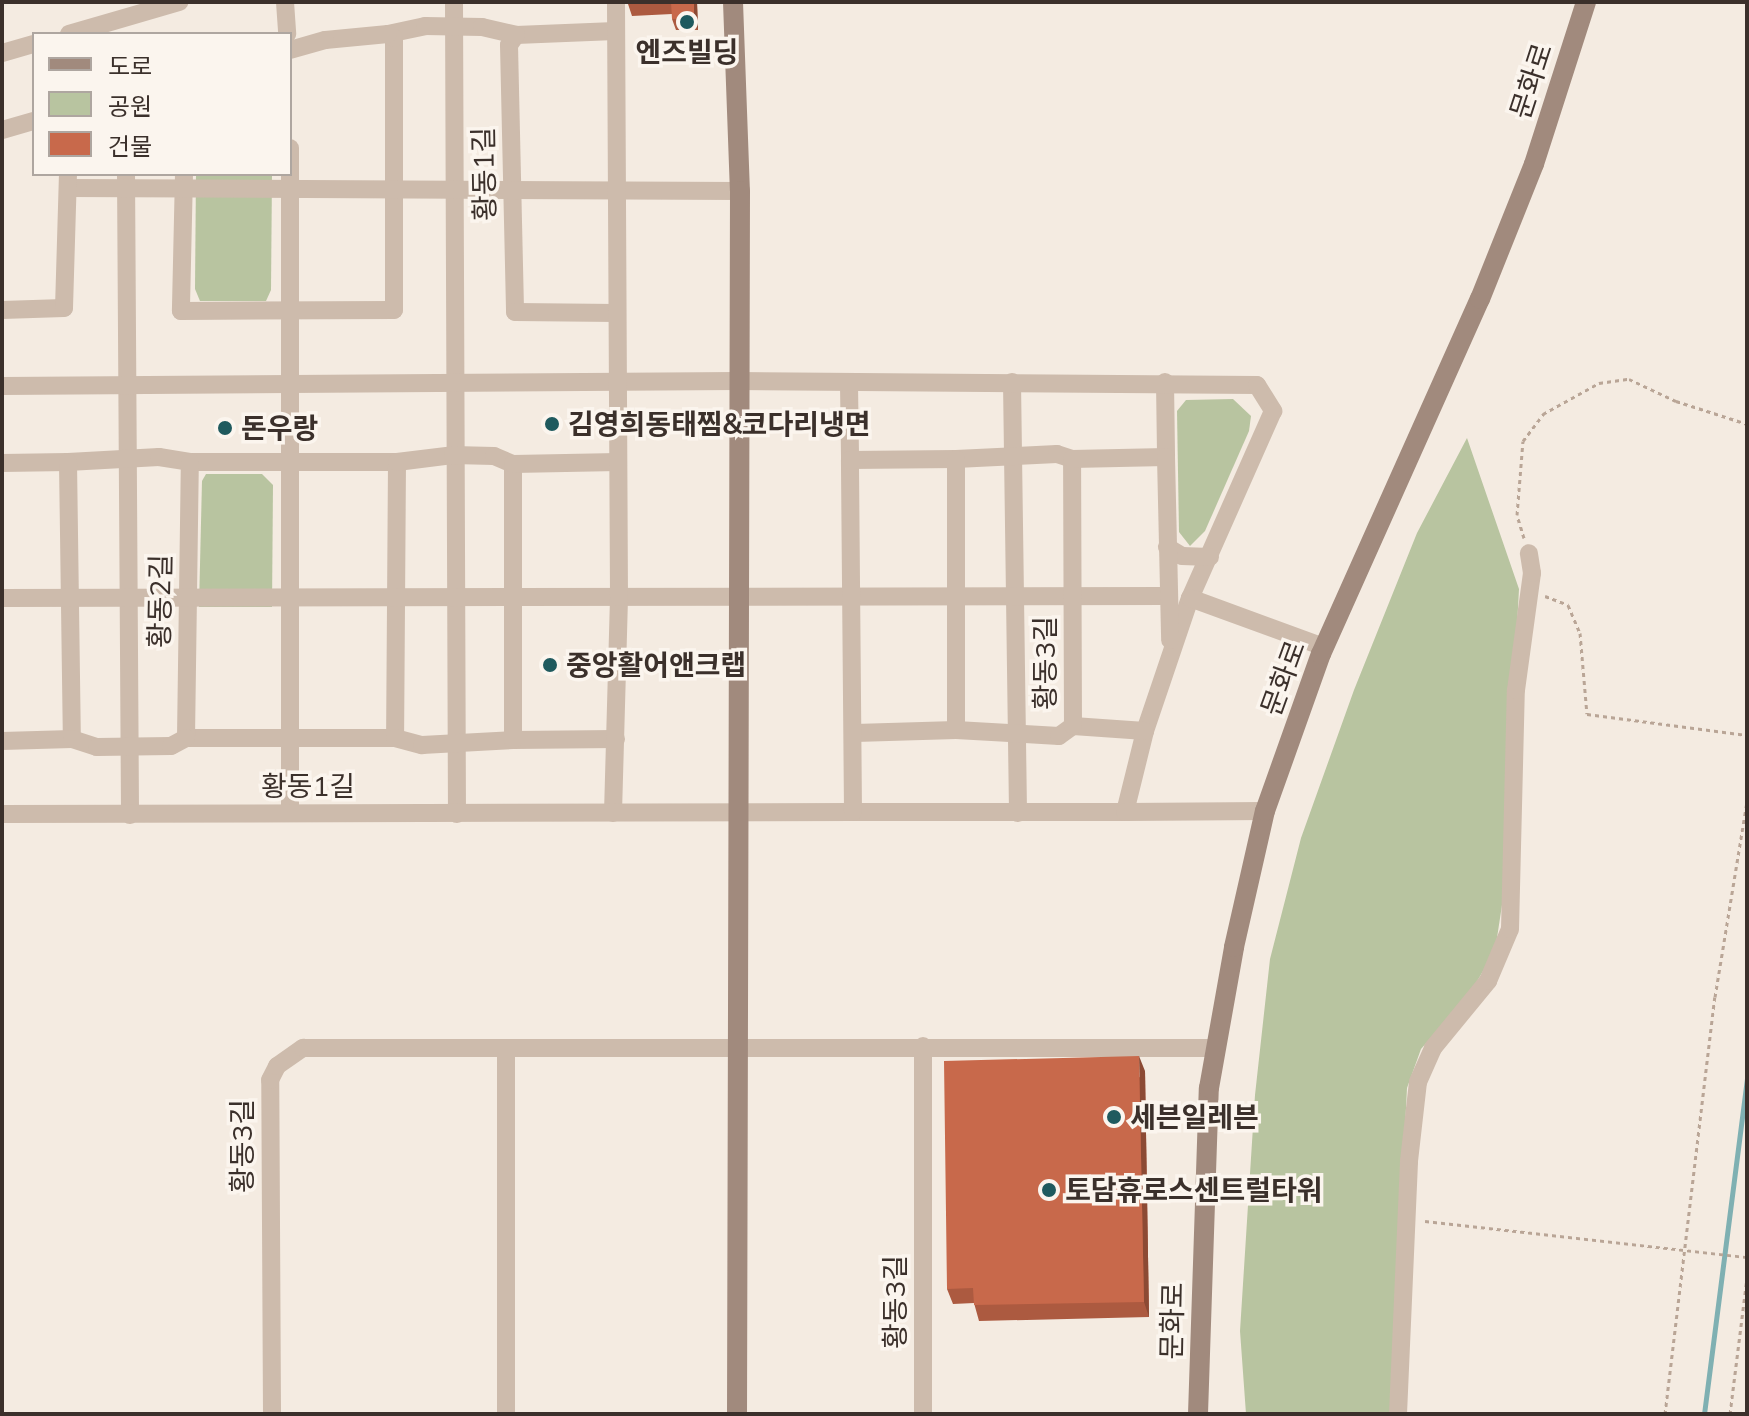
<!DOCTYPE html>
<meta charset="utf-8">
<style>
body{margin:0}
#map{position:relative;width:1749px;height:1416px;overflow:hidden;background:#f4ebe1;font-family:Mulish,"Noto Sans KR",sans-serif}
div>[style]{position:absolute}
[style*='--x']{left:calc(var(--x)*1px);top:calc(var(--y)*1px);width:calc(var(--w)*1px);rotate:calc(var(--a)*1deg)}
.green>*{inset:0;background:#b8c4a0}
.stream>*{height:5px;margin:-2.5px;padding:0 2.5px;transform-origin:2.5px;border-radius:2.5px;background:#7fb0b2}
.path>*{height:3px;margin-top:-1.5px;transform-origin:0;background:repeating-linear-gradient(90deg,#b9a596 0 4px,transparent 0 8px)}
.street>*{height:18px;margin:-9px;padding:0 9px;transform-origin:9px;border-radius:9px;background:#cdbbac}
.secondary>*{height:20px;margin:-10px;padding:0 10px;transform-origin:10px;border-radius:10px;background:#a18a7d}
.wall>*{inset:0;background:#ac5a40}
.shaded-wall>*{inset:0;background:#8c4a34}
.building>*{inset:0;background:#c8694b}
.dots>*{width:22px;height:22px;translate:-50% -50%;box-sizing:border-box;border:4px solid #fbf5ee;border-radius:50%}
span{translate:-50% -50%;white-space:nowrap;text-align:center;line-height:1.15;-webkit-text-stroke:7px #fbf5ee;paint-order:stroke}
.poi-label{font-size:28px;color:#3b302b;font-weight:700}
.left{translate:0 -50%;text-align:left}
.street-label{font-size:28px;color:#3b302b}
.frame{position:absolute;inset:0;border:4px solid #3b302b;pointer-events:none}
.legend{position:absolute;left:32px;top:32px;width:260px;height:144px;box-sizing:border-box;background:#fbf5ee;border:2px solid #aea6a0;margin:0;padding:10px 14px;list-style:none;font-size:24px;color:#3b302b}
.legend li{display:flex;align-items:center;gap:16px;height:40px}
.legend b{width:40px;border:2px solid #aea6a0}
</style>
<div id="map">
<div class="green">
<div style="clip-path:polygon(196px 174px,272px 174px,271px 290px,266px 301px,200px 301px,195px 289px)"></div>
<div style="clip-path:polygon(1233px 399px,1251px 416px,1249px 431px,1205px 531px,1190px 546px,1179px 532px,1177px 411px,1186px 400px)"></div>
<div style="clip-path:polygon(1467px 438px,1519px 589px,1502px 905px,1495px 951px,1470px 993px,1421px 1049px,1407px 1088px,1391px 1414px,1246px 1414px,1240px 1331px,1255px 1095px,1270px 959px,1301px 838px,1354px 690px,1417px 533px)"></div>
<div style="clip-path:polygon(206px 474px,262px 474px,273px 485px,272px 607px,199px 607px,202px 481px)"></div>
</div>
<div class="stream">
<div style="--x:1704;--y:1414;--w:341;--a:-82.7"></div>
</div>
<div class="path">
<div style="--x:1524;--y:538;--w:24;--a:-107"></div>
<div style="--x:1517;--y:515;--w:74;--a:-85.4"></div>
<div style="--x:1523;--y:441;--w:34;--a:-53"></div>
<div style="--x:1543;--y:414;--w:64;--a:-29"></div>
<div style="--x:1599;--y:383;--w:30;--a:-8"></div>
<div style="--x:1629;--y:379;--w:52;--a:25.1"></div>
<div style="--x:1676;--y:401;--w:75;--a:17.9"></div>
<div style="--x:1545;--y:596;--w:25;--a:21"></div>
<div style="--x:1568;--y:605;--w:30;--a:67"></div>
<div style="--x:1580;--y:633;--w:81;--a:85.1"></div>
<div style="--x:1587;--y:714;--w:161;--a:7.5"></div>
<div style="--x:1425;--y:1221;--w:324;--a:6.4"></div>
<div style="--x:1665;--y:1414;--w:420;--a:-83.2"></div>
<div style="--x:1715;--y:997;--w:198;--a:-80.7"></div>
<div style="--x:1730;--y:1414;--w:137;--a:-82.9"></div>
</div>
<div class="street">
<div style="--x:285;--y:2;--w:32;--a:86"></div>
<div style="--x:454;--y:2;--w:812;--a:89.79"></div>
<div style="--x:615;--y:31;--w:99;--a:177.7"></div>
<div style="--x:516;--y:35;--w:12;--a:125"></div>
<div style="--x:509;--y:45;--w:267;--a:88.7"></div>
<div style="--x:515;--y:312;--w:102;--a:0.6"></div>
<div style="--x:69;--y:34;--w:115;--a:-16.2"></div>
<div style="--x:388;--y:34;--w:38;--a:-12"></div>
<div style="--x:425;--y:26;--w:57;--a:1"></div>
<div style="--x:482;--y:27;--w:35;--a:13"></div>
<div style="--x:2;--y:53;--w:33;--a:-16"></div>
<div style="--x:2;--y:130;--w:33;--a:-16"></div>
<div style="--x:126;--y:174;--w:641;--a:89.64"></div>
<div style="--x:184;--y:174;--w:137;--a:91.3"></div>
<div style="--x:181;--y:311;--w:213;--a:-0.3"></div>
<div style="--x:394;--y:310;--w:272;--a:-90"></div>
<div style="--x:394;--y:38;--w:7;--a:-146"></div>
<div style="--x:388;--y:34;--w:63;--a:174.6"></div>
<div style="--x:325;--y:40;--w:36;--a:164"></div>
<div style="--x:68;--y:188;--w:672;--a:0.26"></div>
<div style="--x:2;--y:310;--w:62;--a:-1.8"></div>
<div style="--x:64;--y:308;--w:134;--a:-88.3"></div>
<div style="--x:1012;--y:382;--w:431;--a:89.2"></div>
<div style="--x:1165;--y:382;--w:75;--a:89.2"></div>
<div style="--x:849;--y:384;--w:76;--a:89.2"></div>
<div style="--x:2;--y:386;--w:735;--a:-0.39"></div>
<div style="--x:737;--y:381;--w:520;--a:0.44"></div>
<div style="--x:1257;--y:385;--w:31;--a:58"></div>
<div style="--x:1273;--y:411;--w:205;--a:113.9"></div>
<div style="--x:1190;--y:598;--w:140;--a:108.7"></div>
<div style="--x:956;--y:459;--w:101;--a:-2.8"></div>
<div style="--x:1057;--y:454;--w:16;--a:18"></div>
<div style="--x:68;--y:462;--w:91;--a:-3.1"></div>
<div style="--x:159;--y:457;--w:31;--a:9"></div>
<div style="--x:190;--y:462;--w:207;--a:0"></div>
<div style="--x:397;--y:462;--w:276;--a:90.4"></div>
<div style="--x:395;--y:738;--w:209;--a:180"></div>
<div style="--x:186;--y:738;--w:276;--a:-89.2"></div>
<div style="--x:397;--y:462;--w:56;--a:-7.1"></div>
<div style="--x:453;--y:455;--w:41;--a:1.4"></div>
<div style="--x:494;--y:456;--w:21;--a:23"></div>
<div style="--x:2;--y:463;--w:66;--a:-0.9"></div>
<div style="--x:68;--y:462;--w:277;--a:89.2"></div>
<div style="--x:72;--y:739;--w:70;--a:178.4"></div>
<div style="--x:1167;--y:547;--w:17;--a:31"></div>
<div style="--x:1182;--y:556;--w:28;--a:2"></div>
<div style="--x:2;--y:598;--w:1166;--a:-0.1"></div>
<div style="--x:1190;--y:598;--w:143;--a:20.1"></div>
<div style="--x:855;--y:733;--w:101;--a:-1.7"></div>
<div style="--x:956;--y:730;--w:103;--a:3.3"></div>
<div style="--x:1059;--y:736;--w:17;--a:-36"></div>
<div style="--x:395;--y:738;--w:28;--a:15"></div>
<div style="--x:422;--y:745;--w:91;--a:-3.1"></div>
<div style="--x:72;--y:739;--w:26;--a:18"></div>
<div style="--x:97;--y:747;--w:74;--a:-0.8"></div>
<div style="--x:171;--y:746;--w:17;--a:-28"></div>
<div style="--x:616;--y:739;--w:103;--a:179.4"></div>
<div style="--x:513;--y:740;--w:276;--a:-90"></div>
<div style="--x:513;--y:464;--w:105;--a:-1.1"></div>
<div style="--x:853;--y:812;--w:272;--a:0"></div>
<div style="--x:1125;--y:812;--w:83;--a:-76.1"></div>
<div style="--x:1145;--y:731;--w:72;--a:-176"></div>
<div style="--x:1073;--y:726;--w:267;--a:-90.2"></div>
<div style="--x:1072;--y:459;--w:94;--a:-1.2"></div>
<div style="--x:1166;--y:457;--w:183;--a:88.7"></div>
<div style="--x:1125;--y:812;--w:140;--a:-0.4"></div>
<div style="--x:290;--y:813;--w:665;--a:-90"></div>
<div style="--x:613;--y:813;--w:216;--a:-88.4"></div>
<div style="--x:619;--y:597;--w:595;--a:-90.29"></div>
<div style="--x:2;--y:814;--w:851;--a:-0.13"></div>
<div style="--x:853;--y:812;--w:352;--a:-90.5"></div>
<div style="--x:850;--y:460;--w:106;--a:-0.5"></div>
<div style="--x:956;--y:459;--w:271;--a:90"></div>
<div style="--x:923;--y:1046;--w:368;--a:90"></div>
<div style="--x:506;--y:1050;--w:364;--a:90"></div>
<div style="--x:272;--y:1414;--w:334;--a:-90.3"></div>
<div style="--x:270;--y:1080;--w:16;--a:-63"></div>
<div style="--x:277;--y:1066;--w:32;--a:-35"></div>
<div style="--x:303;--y:1048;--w:913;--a:0"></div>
<div style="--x:1398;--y:1414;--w:253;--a:-87.5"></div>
<div style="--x:1409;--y:1161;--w:80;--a:-83.5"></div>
<div style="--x:1418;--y:1082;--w:37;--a:-66"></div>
<div style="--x:1433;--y:1048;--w:87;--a:-50.6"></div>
<div style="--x:1488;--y:981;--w:56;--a:-67.1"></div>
<div style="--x:1510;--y:929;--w:239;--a:-88.6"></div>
<div style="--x:1516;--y:690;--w:118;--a:-82.2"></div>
<div style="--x:1532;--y:573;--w:20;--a:-99"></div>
</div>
<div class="secondary">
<div style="--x:733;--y:2;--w:189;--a:87.9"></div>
<div style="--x:740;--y:191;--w:1223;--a:90.14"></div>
<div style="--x:1198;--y:1414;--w:326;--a:-88.1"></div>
<div style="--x:1209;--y:1088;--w:143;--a:-79.9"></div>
<div style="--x:1234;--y:947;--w:139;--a:-77.2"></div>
<div style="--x:1265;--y:811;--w:167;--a:-70.4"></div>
<div style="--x:1321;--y:654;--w:389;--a:-65.9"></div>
<div style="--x:1480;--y:299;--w:145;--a:-68.2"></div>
<div style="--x:1534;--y:164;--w:170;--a:-72.2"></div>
</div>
<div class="wall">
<div style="clip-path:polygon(697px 2px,698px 30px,676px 30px,672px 19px,672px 14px,632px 16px,628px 4px)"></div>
<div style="clip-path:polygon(1145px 1071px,1149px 1317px,979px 1321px,974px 1303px,953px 1304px,947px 1289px)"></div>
</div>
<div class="shaded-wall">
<div style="clip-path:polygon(694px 2px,697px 2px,698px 30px,694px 18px)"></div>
<div style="clip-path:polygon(1139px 1056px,1145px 1071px,1149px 1317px,1144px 1302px)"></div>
</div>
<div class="building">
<div style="clip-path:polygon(628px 2px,694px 2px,694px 18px,672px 19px,671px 2px,628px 4px)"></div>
<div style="clip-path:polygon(1139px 1056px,1144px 1302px,974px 1305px,973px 1288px,947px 1289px,944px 1061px)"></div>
</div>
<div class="dots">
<div style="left:687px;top:22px;background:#1f5a5e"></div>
<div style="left:552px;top:424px;background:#1f5a5e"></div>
<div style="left:225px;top:428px;background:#1f5a5e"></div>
<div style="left:550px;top:665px;background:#1f5a5e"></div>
<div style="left:1114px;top:1117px;background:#1f5a5e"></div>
<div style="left:1049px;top:1190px;background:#1f5a5e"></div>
</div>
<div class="poi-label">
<span style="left:687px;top:52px">엔즈빌딩</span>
<span class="left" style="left:568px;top:424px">김영희동태찜&amp;코다리냉면</span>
<span class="left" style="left:241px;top:428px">돈우랑</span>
<span class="left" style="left:566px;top:665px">중앙활어앤크랩</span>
<span class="left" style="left:1130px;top:1117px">세븐일레븐</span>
<span class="left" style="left:1065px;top:1190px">토담휴로스센트럴타워</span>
</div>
<div class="street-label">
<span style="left:1531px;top:81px;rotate:-72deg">문화로</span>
<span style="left:484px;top:174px;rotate:-91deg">황동1길</span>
<span style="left:160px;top:601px;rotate:-89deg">황동2길</span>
<span style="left:1045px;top:663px;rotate:-90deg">황동3길</span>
<span style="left:1283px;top:678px;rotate:-70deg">문화로</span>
<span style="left:308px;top:786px">황동1길</span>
<span style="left:242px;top:1146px;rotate:-90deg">황동3길</span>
<span style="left:895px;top:1302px;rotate:-90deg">황동3길</span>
<span style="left:1172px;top:1321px;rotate:-89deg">문화로</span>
</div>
<div class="frame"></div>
<ul class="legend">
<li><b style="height:10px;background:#a18a7d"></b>도로</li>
<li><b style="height:22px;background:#b8c4a0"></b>공원</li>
<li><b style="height:22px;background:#c8694b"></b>건물</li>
</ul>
</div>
